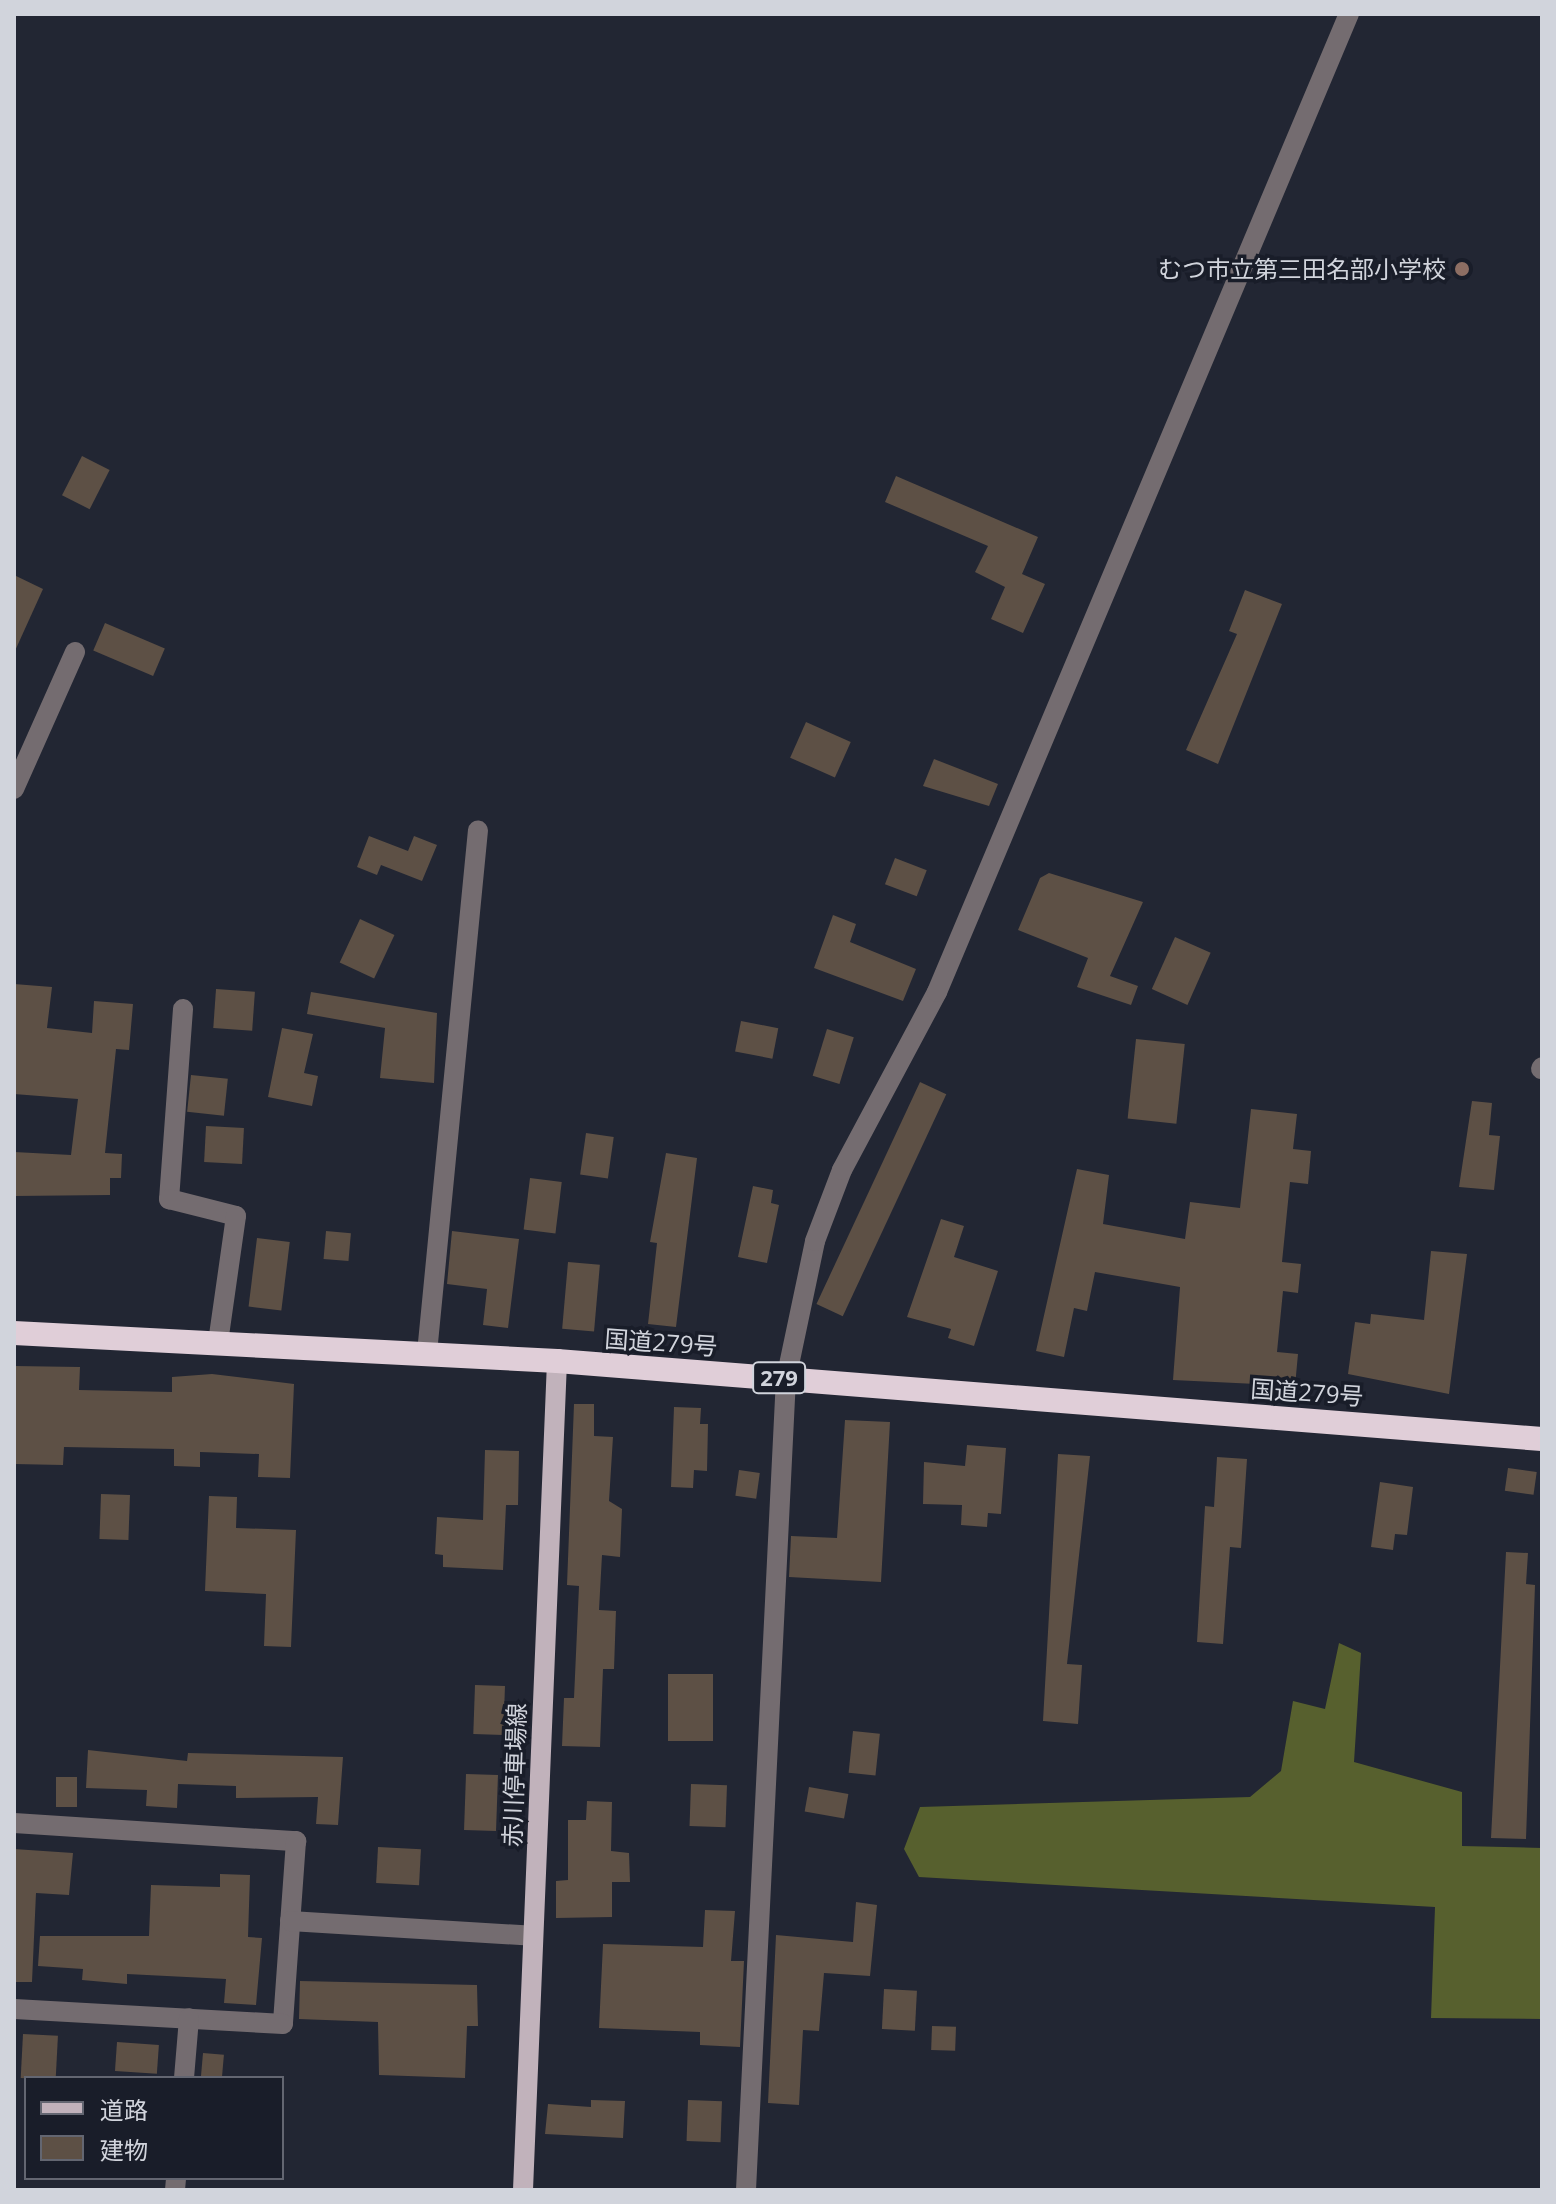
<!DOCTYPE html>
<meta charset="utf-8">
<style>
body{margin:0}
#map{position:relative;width:1556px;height:2204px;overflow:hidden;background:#222633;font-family:"Open Sans","Noto Sans JP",sans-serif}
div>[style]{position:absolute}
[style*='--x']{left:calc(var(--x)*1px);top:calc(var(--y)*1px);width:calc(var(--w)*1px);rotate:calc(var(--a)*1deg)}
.forest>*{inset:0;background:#57602e}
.building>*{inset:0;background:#5d5045;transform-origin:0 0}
.minor>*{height:20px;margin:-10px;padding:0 10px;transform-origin:10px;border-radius:10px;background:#746c70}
.major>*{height:20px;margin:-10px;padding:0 10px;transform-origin:10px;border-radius:10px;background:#c1b2bb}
.highway>*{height:24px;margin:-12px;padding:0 12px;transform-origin:12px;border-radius:12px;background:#e0ced8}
.dots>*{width:22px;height:22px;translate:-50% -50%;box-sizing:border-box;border:4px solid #191d29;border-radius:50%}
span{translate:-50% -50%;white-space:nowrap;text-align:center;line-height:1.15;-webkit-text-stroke:7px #191d29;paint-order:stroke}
.shield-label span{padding:2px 6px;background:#191d29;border:2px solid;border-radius:6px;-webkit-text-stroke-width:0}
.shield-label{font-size:22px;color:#d1d4dc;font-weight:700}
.poi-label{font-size:24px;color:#d1d4dc}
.right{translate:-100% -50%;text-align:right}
.street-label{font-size:24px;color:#d1d4dc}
.frame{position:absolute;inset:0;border:16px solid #d1d4dc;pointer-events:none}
.legend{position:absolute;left:24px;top:2076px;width:260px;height:104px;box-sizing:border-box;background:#191d29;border:2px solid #636671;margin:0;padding:10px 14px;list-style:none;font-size:24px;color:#d1d4dc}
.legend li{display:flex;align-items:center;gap:16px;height:40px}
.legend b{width:40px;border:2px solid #636671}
</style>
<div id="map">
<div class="forest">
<div style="clip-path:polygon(1339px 1643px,1361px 1653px,1354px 1762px,1462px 1792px,1462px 1846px,1542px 1848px,1542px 2019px,1431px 2018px,1435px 1907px,919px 1877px,904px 1849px,920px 1807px,1250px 1797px,1281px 1771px,1293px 1701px,1325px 1709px)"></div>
</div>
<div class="building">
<div style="left:82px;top:456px;width:31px;height:44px;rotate:27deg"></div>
<div style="clip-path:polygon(896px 476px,1038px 537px,1022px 574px,1045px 584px,1023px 633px,991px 619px,1005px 587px,975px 572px,988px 546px,885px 502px)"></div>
<div style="clip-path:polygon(14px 575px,43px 589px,14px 653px)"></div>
<div style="clip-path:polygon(1245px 590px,1282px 604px,1218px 764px,1186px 750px,1237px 634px,1229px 631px)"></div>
<div style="left:105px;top:623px;width:65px;height:30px;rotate:23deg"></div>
<div style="left:806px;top:722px;width:49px;height:39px;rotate:24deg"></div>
<div style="clip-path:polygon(934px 759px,998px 784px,989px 806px,923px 786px)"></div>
<div style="clip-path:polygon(369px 836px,408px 851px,414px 836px,437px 845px,422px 881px,381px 865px,377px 875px,357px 867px)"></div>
<div style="left:895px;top:858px;width:34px;height:28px;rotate:21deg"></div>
<div style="clip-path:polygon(1049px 873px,1143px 902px,1110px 976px,1138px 986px,1131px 1005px,1077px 987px,1088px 958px,1018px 930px,1040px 878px)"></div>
<div style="clip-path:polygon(833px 915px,856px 924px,850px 942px,916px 969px,903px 1001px,814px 968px)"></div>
<div style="left:360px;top:919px;width:38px;height:48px;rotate:25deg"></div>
<div style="left:1175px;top:937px;width:39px;height:57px;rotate:24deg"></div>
<div style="clip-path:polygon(14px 984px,52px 987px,47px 1028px,92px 1033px,94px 1001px,133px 1004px,129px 1050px,116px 1049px,105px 1153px,122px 1154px,121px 1178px,110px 1178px,110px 1195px,14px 1196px,14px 1152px,71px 1155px,78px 1099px,14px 1094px)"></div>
<div style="left:216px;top:989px;width:39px;height:39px;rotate:4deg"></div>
<div style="clip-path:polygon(311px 992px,437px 1013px,434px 1083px,380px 1078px,385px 1028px,307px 1014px)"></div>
<div style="left:741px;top:1021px;width:38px;height:31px;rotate:11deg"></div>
<div style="clip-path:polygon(282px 1028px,313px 1034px,304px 1073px,318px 1076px,312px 1106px,268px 1097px)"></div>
<div style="left:827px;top:1029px;width:28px;height:49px;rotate:17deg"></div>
<div style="left:1136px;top:1039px;width:49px;height:80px;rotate:6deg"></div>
<div style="left:191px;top:1075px;width:37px;height:37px;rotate:6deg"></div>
<div style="left:920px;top:1082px;width:29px;height:245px;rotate:25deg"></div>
<div style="clip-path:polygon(1472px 1101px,1492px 1103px,1489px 1135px,1500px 1136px,1494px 1190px,1459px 1187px)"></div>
<div style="clip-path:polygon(1251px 1109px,1297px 1114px,1293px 1149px,1311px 1151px,1308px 1184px,1290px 1182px,1282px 1262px,1301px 1264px,1298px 1293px,1283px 1291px,1277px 1352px,1298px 1354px,1295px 1386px,1173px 1380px,1180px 1287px,1095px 1272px,1087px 1311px,1074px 1308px,1064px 1357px,1036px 1351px,1077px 1169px,1109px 1175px,1103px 1224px,1185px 1239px,1190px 1202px,1240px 1208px)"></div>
<div style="left:206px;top:1126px;width:38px;height:36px;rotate:3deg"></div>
<div style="left:586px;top:1133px;width:28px;height:42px;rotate:8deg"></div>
<div style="clip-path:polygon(666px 1153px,697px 1158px,676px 1327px,648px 1324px,657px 1243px,650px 1242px)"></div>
<div style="left:530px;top:1178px;width:32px;height:52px;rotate:7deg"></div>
<div style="clip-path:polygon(753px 1186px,773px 1190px,771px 1203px,779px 1205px,767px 1263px,738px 1257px)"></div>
<div style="clip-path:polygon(941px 1219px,964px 1226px,954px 1257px,998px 1271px,974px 1346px,948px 1338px,951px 1329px,907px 1317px)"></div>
<div style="left:326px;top:1231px;width:25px;height:28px;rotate:5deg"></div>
<div style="clip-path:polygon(452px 1231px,519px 1239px,508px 1328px,483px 1325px,487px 1289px,447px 1284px)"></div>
<div style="left:257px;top:1238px;width:33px;height:69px;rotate:7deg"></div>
<div style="clip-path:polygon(1431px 1251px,1467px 1254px,1449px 1394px,1348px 1374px,1355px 1322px,1370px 1324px,1371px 1314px,1424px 1320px)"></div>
<div style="left:568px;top:1262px;width:32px;height:67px;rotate:5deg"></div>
<div style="clip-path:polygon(14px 1366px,80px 1367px,79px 1390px,172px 1392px,172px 1377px,212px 1374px,294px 1384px,290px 1478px,258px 1477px,259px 1454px,200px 1452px,200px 1467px,174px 1466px,174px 1449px,64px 1447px,63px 1465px,14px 1464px)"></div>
<div style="clip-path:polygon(574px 1404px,594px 1404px,594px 1436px,613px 1437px,609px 1501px,622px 1509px,620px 1557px,602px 1555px,599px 1610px,616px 1611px,614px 1669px,603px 1669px,600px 1747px,562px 1746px,564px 1698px,574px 1698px,579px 1586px,567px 1585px)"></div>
<div style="clip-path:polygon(674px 1407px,701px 1408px,700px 1424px,708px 1424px,707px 1471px,694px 1470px,693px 1488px,671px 1487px)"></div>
<div style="clip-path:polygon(845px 1420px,890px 1422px,881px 1582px,789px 1577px,791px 1536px,837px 1538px)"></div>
<div style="clip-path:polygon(967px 1445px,1006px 1448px,1001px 1514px,988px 1513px,987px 1527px,961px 1525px,962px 1505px,923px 1504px,924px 1462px,965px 1466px)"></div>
<div style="clip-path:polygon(485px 1450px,519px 1451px,518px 1505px,506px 1505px,503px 1570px,443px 1567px,443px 1555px,435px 1554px,437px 1517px,483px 1520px)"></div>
<div style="clip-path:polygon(1058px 1454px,1090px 1456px,1067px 1664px,1082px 1665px,1078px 1724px,1043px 1721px)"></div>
<div style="clip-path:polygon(1217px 1457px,1247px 1459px,1241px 1548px,1230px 1547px,1223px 1644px,1197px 1642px,1205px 1506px,1214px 1507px)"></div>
<div style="left:1508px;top:1468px;width:29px;height:23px;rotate:8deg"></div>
<div style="left:739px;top:1470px;width:21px;height:26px;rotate:8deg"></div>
<div style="clip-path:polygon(1380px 1482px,1413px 1487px,1407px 1535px,1395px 1534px,1393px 1550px,1371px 1547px)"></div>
<div style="left:101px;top:1494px;width:29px;height:45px;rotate:2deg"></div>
<div style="clip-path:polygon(209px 1496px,237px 1497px,236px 1528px,296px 1530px,291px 1647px,264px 1646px,266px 1594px,205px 1591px)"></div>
<div style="clip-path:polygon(1506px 1552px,1528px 1553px,1526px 1584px,1535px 1585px,1526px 1839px,1491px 1838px)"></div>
<div style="left:668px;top:1674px;width:45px;height:67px"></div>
<div style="left:475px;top:1685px;width:30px;height:49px;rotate:2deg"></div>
<div style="left:853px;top:1731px;width:27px;height:42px;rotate:6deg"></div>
<div style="clip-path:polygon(88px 1750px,187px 1761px,188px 1753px,343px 1757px,338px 1825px,316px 1824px,318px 1797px,236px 1798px,236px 1786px,178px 1784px,177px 1808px,146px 1806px,147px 1790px,86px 1788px)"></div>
<div style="left:466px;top:1774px;width:32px;height:56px;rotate:2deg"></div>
<div style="left:56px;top:1777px;width:21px;height:30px"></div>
<div style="left:691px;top:1784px;width:36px;height:42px;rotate:2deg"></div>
<div style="left:809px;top:1787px;width:40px;height:25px;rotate:10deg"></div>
<div style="clip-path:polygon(587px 1801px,612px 1802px,611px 1851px,629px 1853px,630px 1882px,612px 1882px,612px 1917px,556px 1918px,556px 1881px,568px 1880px,568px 1820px,586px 1820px)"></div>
<div style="left:378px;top:1847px;width:43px;height:36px;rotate:3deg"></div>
<div style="clip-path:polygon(14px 1849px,73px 1853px,69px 1895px,36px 1893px,32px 1982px,14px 1982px)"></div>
<div style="clip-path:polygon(220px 1874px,250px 1875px,248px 1937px,262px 1938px,256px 2005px,224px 2003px,226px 1979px,127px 1974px,127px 1984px,82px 1980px,83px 1969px,38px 1966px,40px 1936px,149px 1936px,151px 1885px,220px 1887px)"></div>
<div style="clip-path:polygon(856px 1902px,877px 1905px,870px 1976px,824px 1973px,819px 2031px,803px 2030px,799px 2105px,768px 2103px,776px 1935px,853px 1942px)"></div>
<div style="clip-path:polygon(705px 1910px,735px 1911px,731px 1961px,744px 1961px,740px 2047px,700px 2045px,700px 2032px,599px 2028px,603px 1944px,703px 1947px)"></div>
<div style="clip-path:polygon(300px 1981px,477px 1985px,478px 2026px,467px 2026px,465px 2078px,379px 2075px,378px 2022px,299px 2019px)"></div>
<div style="left:884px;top:1989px;width:33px;height:40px;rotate:3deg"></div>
<div style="left:932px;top:2026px;width:24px;height:24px;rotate:2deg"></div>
<div style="left:23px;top:2034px;width:35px;height:44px;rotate:3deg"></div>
<div style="left:117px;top:2042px;width:42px;height:29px;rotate:4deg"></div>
<div style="left:203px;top:2053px;width:21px;height:25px;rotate:5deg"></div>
<div style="clip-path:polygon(591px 2100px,625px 2101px,623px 2138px,545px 2134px,548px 2104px,591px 2107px)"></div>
<div style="left:688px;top:2100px;width:34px;height:41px;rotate:2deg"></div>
</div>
<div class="minor">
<div style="--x:14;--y:789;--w:150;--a:-66"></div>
<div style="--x:183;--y:1009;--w:191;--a:94.2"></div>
<div style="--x:169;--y:1199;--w:69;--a:14.2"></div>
<div style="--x:236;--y:1216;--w:128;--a:98.1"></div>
<div style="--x:1541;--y:1069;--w:2;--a:-63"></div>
<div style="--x:427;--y:1353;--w:525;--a:-84.43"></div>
<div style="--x:14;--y:1823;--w:283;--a:3.7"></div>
<div style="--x:296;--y:1841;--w:183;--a:94.1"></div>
<div style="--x:283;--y:2024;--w:269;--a:-176.8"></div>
<div style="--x:290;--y:1921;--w:243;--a:3.5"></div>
<div style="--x:184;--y:2078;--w:60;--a:-85.2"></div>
<div style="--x:175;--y:2190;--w:12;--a:-85"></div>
<div style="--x:746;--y:2190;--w:812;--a:-87.18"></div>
<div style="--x:786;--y:1379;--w:141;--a:-78.1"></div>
<div style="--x:815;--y:1241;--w:76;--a:-69.2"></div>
<div style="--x:842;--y:1170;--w:202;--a:-61.9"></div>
<div style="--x:937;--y:992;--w:1061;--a:-67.16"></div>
</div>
<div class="major">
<div style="--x:523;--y:2190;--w:830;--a:-87.65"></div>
</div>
<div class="highway">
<div style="--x:14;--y:1333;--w:544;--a:2.95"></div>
<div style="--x:557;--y:1361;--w:988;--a:4.53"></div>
</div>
<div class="dots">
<div style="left:1462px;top:269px;background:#8d6e63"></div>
</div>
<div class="shield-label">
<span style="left:779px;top:1378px">279</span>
</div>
<div class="poi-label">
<span class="right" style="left:1446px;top:269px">むつ市立第三田名部小学校</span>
</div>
<div class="street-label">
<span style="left:661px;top:1342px;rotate:4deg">国道279号</span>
<span style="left:1307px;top:1392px;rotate:4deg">国道279号</span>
<span style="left:514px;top:1775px;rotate:-88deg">赤川停車場線</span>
</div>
<div class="frame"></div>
<ul class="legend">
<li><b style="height:10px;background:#c1b2bb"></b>道路</li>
<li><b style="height:22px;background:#5d5045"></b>建物</li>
</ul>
</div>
